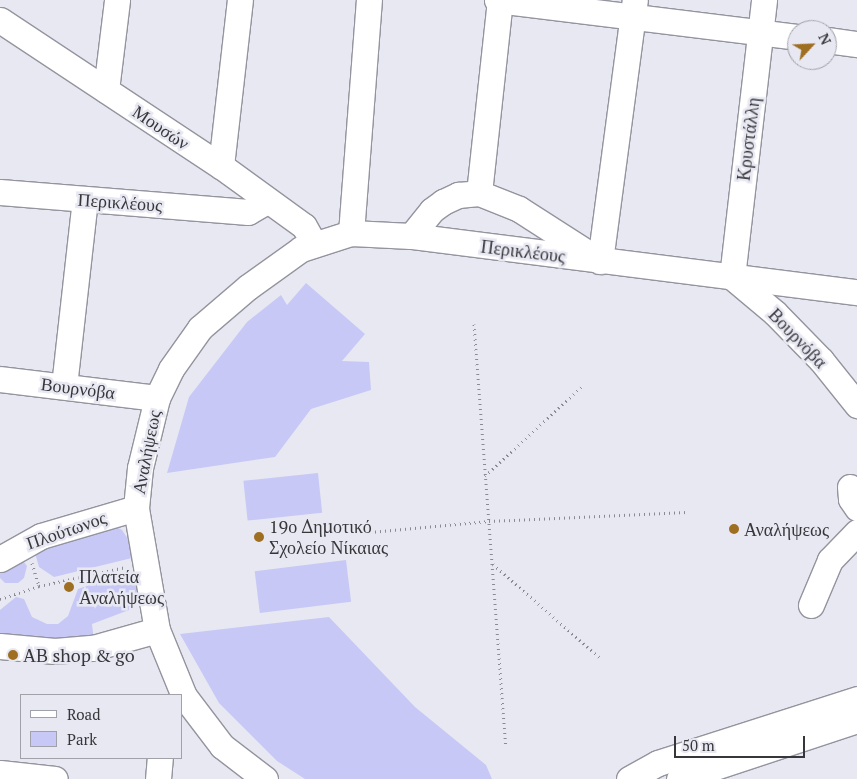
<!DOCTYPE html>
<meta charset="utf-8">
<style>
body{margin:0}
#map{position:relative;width:857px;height:779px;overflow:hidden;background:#e8e8f3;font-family:"PT Serif",serif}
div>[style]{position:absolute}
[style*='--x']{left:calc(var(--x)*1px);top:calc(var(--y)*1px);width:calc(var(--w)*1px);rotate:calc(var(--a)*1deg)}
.green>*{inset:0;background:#c7c8f6;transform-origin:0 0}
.path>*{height:3px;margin-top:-1.5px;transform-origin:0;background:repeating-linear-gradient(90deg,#8a8a92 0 1px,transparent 0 5px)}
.roads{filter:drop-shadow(1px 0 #93949e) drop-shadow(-1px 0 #93949e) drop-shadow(0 1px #93949e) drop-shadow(0 -1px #93949e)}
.minor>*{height:25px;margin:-12.5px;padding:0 12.5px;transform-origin:12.5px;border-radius:12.5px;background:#fff}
.dots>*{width:14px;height:14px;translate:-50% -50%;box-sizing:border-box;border:2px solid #e8e8f3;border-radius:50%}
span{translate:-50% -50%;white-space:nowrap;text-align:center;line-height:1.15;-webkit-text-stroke:5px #e8e8f3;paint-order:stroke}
.street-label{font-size:18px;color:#37373b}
.poi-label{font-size:18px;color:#37373b}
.left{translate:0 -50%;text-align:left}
.legend{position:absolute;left:20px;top:694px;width:162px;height:65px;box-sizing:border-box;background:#e8e8f3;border:1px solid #a1a1a9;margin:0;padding:6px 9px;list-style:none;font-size:15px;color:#37373b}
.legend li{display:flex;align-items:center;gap:10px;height:25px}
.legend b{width:25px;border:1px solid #a1a1a9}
.north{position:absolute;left:787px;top:20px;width:50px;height:50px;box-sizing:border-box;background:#e8e8f3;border:1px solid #a1a1a9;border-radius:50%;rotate:65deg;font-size:14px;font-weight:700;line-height:20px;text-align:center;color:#37373b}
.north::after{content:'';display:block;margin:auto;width:18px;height:22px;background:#9e6e21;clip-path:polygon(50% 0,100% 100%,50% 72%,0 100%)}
.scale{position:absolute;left:674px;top:736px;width:131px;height:22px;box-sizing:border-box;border:2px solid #37373b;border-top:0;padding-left:6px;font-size:15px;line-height:18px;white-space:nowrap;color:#37373b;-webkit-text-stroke:4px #e8e8f3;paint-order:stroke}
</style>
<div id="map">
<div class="green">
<div style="clip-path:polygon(306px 283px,365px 334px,342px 361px,369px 362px,371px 390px,311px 409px,275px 457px,167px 473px,189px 397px,247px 322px,281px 295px,287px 305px)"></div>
<div style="left:318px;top:473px;width:40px;height:75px;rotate:84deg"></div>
<div style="clip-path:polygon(113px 525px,122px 530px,128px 539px,132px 558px,54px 577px,39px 567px,33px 546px)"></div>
<div style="clip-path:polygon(20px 557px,27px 566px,24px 578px,18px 583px,5px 583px,0 578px,0 567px)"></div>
<div style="left:346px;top:560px;width:42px;height:92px;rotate:83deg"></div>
<div style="clip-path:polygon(123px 573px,137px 580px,140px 598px,129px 610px,92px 624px,94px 641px,0 635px,0 610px,16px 597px,24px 599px,32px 617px,47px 624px,58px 624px,68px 616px,78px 589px)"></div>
<div style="clip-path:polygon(329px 617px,415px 707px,486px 765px,492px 779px,305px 779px,277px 761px,219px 703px,180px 634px)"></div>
</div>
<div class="path">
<div style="--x:474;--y:324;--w:423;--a:85.7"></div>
<div style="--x:485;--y:476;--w:131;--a:-42.8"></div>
<div style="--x:360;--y:533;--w:130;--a:-5.3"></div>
<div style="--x:489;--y:521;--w:198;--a:-2.6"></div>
<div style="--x:32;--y:563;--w:24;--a:73"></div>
<div style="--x:39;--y:586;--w:89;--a:-12.3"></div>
<div style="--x:493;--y:564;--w:142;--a:41.3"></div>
<div style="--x:0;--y:599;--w:41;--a:-18.4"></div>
</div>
<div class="roads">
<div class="minor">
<div style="--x:497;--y:0;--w:302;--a:7"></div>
<div style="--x:0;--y:20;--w:265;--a:33.5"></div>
<div style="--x:221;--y:166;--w:102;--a:35.9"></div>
<div style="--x:304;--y:226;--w:21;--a:61"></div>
<div style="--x:827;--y:40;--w:30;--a:8"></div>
<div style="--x:106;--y:90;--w:91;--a:-83"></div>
<div style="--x:221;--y:166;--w:167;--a:-83.5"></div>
<div style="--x:0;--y:192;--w:249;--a:4.6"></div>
<div style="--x:248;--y:212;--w:22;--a:-30"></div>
<div style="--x:479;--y:193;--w:194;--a:-83.8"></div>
<div style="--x:351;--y:233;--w:234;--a:-85.6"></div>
<div style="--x:411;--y:236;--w:33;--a:-51"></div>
<div style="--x:432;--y:210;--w:14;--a:-36"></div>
<div style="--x:443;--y:202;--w:17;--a:-25"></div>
<div style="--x:458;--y:195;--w:21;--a:-5"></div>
<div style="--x:479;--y:193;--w:43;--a:21.8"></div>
<div style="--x:519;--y:209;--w:96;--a:32.7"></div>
<div style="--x:600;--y:261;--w:263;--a:-82.4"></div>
<div style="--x:732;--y:277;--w:279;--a:-83.4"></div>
<div style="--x:732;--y:277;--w:56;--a:39.9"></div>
<div style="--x:775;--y:313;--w:66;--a:45.6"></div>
<div style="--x:821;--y:360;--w:58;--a:51.3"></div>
<div style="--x:0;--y:379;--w:158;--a:6.9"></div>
<div style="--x:64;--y:386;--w:188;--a:-83.6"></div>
<div style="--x:850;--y:487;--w:12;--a:85"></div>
<div style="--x:851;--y:499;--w:11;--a:56"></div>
<div style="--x:0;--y:559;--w:47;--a:-29.3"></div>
<div style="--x:41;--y:536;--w:99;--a:-16.4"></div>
<div style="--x:811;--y:605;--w:49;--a:-67.1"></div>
<div style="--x:830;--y:560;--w:39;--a:-46"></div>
<div style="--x:0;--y:646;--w:55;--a:5.2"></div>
<div style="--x:55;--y:651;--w:38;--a:-5"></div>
<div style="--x:93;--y:648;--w:66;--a:-15.7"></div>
<div style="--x:0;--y:773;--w:55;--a:6.2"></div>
<div style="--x:158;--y:779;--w:21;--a:-85"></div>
<div style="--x:265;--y:779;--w:54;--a:-142.5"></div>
<div style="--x:222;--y:746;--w:63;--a:-127.2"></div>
<div style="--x:184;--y:696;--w:71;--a:-112.2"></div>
<div style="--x:157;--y:630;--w:124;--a:-99.8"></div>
<div style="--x:136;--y:508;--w:40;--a:-84.3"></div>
<div style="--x:140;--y:468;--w:72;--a:-76.3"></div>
<div style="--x:157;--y:398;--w:32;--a:-64"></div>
<div style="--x:171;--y:369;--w:50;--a:-54.7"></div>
<div style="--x:200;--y:328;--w:63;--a:-40.5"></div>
<div style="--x:248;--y:287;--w:65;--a:-35.6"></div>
<div style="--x:301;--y:249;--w:52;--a:-17.7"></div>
<div style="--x:351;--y:233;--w:60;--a:2.9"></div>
<div style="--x:411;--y:236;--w:450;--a:7.2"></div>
<div style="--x:629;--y:779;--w:33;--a:-29"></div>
<div style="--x:658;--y:763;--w:209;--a:-17.8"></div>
<div style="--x:679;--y:779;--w:188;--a:-18.3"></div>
</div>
</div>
<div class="dots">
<div style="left:734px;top:529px;background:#9e6e21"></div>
<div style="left:259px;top:537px;background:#9e6e21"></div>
<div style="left:69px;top:587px;background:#9e6e21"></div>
<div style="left:13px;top:655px;background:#9e6e21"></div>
</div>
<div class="street-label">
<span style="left:161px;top:127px;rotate:34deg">Μουσών</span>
<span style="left:748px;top:139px;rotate:-83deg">Κρυστάλλη</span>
<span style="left:120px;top:202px;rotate:4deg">Περικλέους</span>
<span style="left:523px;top:251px;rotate:7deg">Περικλέους</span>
<span style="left:798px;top:338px;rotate:46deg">Βουρνόβα</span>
<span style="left:78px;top:388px;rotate:7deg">Βουρνόβα</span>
<span style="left:146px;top:452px;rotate:-79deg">Αναλήψεως</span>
<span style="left:66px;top:530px;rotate:-19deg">Πλούτωνος</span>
</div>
<div class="poi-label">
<span class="left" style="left:269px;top:537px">19ο Δημοτικό<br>Σχολείο Νίκαιας</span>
<span class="left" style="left:744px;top:529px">Αναλήψεως</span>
<span class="left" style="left:79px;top:587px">Πλατεία<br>Αναλήψεως</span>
<span class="left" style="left:23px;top:655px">ΑΒ shop &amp; go</span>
</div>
<ul class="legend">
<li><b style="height:6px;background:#fff"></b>Road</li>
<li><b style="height:14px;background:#c7c8f6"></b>Park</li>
</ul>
<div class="north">N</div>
<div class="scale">50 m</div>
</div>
